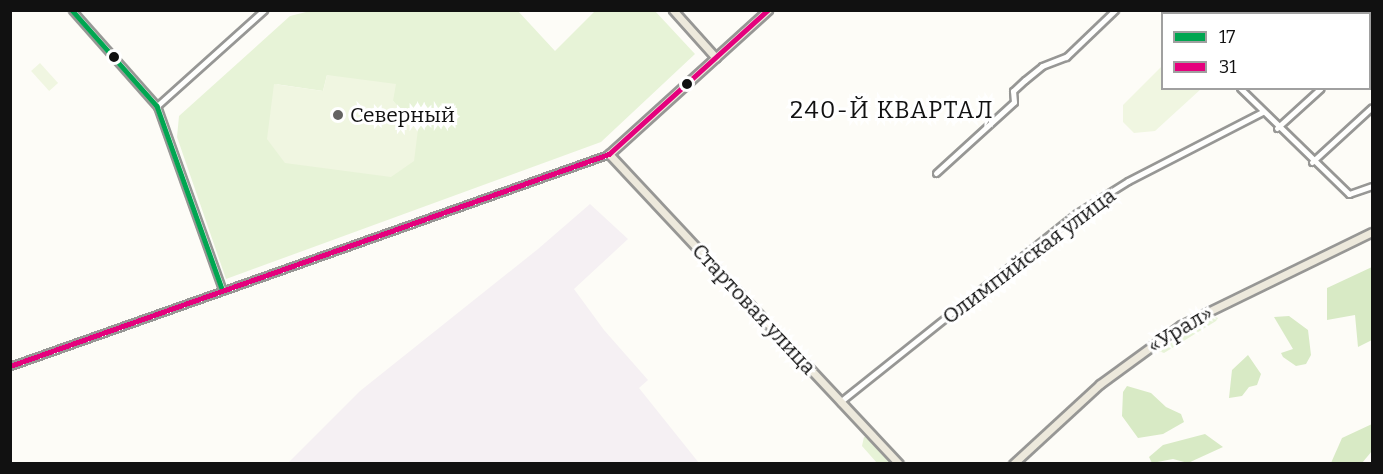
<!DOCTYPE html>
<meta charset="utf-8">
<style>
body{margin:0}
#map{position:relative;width:1383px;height:474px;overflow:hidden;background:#fdfcf7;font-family:Bitter,serif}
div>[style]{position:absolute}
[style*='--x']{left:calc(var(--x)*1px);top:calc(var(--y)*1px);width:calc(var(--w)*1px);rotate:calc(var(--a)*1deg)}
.industrial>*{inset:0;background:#f5f0f3}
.green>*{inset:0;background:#e7f3d7}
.forest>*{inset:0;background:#d8eac5}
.pitch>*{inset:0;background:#f0f6e1;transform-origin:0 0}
.roads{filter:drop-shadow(2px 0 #979795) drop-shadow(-2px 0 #979795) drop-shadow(0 2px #979795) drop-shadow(0 -2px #979795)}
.minor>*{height:5px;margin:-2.5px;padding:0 2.5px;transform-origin:2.5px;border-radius:2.5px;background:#fffffe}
.major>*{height:7px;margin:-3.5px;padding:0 3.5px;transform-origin:3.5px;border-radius:3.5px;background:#ede9dc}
.bus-1>*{height:4.5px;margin:-2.25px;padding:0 2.25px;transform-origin:2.25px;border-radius:2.25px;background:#00a651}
.bus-2>*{height:4.5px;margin:-2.25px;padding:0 2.25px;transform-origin:2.25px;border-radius:2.25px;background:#e5007d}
.dots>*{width:16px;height:16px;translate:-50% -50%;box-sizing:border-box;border:3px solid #fff;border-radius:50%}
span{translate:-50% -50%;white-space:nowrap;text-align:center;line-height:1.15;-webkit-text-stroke:6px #fff;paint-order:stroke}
.poi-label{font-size:21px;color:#111}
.left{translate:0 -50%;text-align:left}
.street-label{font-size:21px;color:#111}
.quarter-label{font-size:24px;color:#111;letter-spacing:1.5px}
.frame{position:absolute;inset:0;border:12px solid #111;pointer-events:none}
.legend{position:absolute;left:1161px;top:12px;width:210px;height:78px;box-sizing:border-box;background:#fff;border:2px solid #a0a0a0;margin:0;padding:8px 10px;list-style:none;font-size:18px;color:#111}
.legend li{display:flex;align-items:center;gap:12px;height:30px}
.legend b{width:30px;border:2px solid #a0a0a0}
</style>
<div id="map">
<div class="industrial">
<div style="clip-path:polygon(590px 204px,628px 239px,574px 289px,604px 330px,648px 380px,639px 388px,699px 463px,288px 463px,360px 391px,538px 249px)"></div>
</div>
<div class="green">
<div style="clip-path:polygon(evenodd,310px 11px,518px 11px,555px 51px,595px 11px,655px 11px,695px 54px,601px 142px,226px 279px,177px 137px,179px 116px,290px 16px,310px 11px,327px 75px,393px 101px,418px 129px,275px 84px,323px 91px,327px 75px)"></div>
<div style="clip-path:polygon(1212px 316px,1218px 318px,1216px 321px,1164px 353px,1159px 351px)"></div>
<div style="clip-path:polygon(864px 437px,867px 437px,893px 463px,877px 463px,862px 446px)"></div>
</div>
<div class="forest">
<div style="clip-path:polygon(1372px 267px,1372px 340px,1358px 347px,1355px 315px,1327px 320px,1327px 288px)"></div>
<div style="clip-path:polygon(1289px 316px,1308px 330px,1311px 355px,1306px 364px,1296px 366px,1283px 357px,1281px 353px,1293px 349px,1274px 317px)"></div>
<div style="clip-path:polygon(1248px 355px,1261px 374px,1257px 385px,1249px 387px,1242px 396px,1229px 398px,1232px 370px)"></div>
<div style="clip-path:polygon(1127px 386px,1151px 393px,1166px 407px,1181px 414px,1184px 422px,1163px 434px,1138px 438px,1122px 416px,1123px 392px)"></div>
<div style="clip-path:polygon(1372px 424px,1372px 451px,1362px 463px,1331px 463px,1342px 438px)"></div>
<div style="clip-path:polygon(1205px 434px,1223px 447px,1188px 463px,1173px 459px,1152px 463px,1149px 457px,1163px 445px)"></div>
</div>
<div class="pitch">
<div style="left:40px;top:63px;width:27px;height:12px;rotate:48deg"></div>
<div style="clip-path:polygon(1162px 66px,1162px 88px,1201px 89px,1155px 131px,1134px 133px,1123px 122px,1123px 105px)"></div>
<div style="clip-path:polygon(327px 75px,396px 84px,393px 101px,418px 129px,414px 161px,391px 177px,285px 163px,267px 139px,274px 84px,323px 91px)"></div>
</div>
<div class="roads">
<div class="minor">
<div style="--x:72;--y:10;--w:128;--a:48.5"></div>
<div style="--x:157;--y:106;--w:196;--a:70.4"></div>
<div style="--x:1169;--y:10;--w:5;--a:53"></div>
<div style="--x:1370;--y:43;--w:4;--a:-63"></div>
<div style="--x:1240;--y:88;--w:152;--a:44.2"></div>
<div style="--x:1349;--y:194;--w:24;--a:-19"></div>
<div style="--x:157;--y:106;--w:144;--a:-41.9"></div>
<div style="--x:1277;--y:128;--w:59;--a:-42.3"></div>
<div style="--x:1312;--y:162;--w:81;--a:-42.5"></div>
<div style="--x:936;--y:173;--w:105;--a:-42.3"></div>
<div style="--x:1014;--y:102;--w:11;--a:-95"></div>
<div style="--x:1013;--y:91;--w:16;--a:-43"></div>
<div style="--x:1025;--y:80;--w:22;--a:-39"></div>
<div style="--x:1042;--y:66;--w:26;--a:-21"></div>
<div style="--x:1066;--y:57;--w:68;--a:-43.8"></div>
<div style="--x:10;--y:366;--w:635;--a:-19.49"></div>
<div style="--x:840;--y:402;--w:303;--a:-38.6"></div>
<div style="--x:1077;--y:213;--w:60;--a:-32.1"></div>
<div style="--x:1128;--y:181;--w:151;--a:-27.2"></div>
</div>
<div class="major">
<div style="--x:673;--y:10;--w:64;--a:48.1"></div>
<div style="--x:768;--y:10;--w:215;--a:137.8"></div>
<div style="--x:609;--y:154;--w:424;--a:46.9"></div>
<div style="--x:1013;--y:464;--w:118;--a:-42.6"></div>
<div style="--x:1100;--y:384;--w:100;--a:-36.1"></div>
<div style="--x:1181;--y:325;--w:212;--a:-26"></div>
</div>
</div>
<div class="bus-1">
<div style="--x:72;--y:10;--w:128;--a:48.5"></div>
<div style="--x:157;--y:106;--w:196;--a:70.4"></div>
</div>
<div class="bus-2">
<div style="--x:10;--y:366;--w:635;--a:-19.49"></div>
<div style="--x:609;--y:154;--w:215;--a:-42.2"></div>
</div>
<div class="dots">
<div style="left:114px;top:57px;background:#111"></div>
<div style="left:687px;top:84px;background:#111"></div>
<div style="left:338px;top:115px;background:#646362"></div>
</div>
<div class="poi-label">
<span class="left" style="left:350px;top:115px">Северный</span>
</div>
<div class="street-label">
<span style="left:1029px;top:256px;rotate:-37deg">Олимпийская улица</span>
<span style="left:754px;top:309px;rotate:47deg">Стартовая улица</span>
<span style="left:1180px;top:329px;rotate:-31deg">«Урал»</span>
</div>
<div class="quarter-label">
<span style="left:892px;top:111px">240-Й КВАРТАЛ</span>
</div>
<div class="frame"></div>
<ul class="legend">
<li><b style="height:8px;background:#00a651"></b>17</li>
<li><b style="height:8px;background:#e5007d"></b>31</li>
</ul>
</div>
